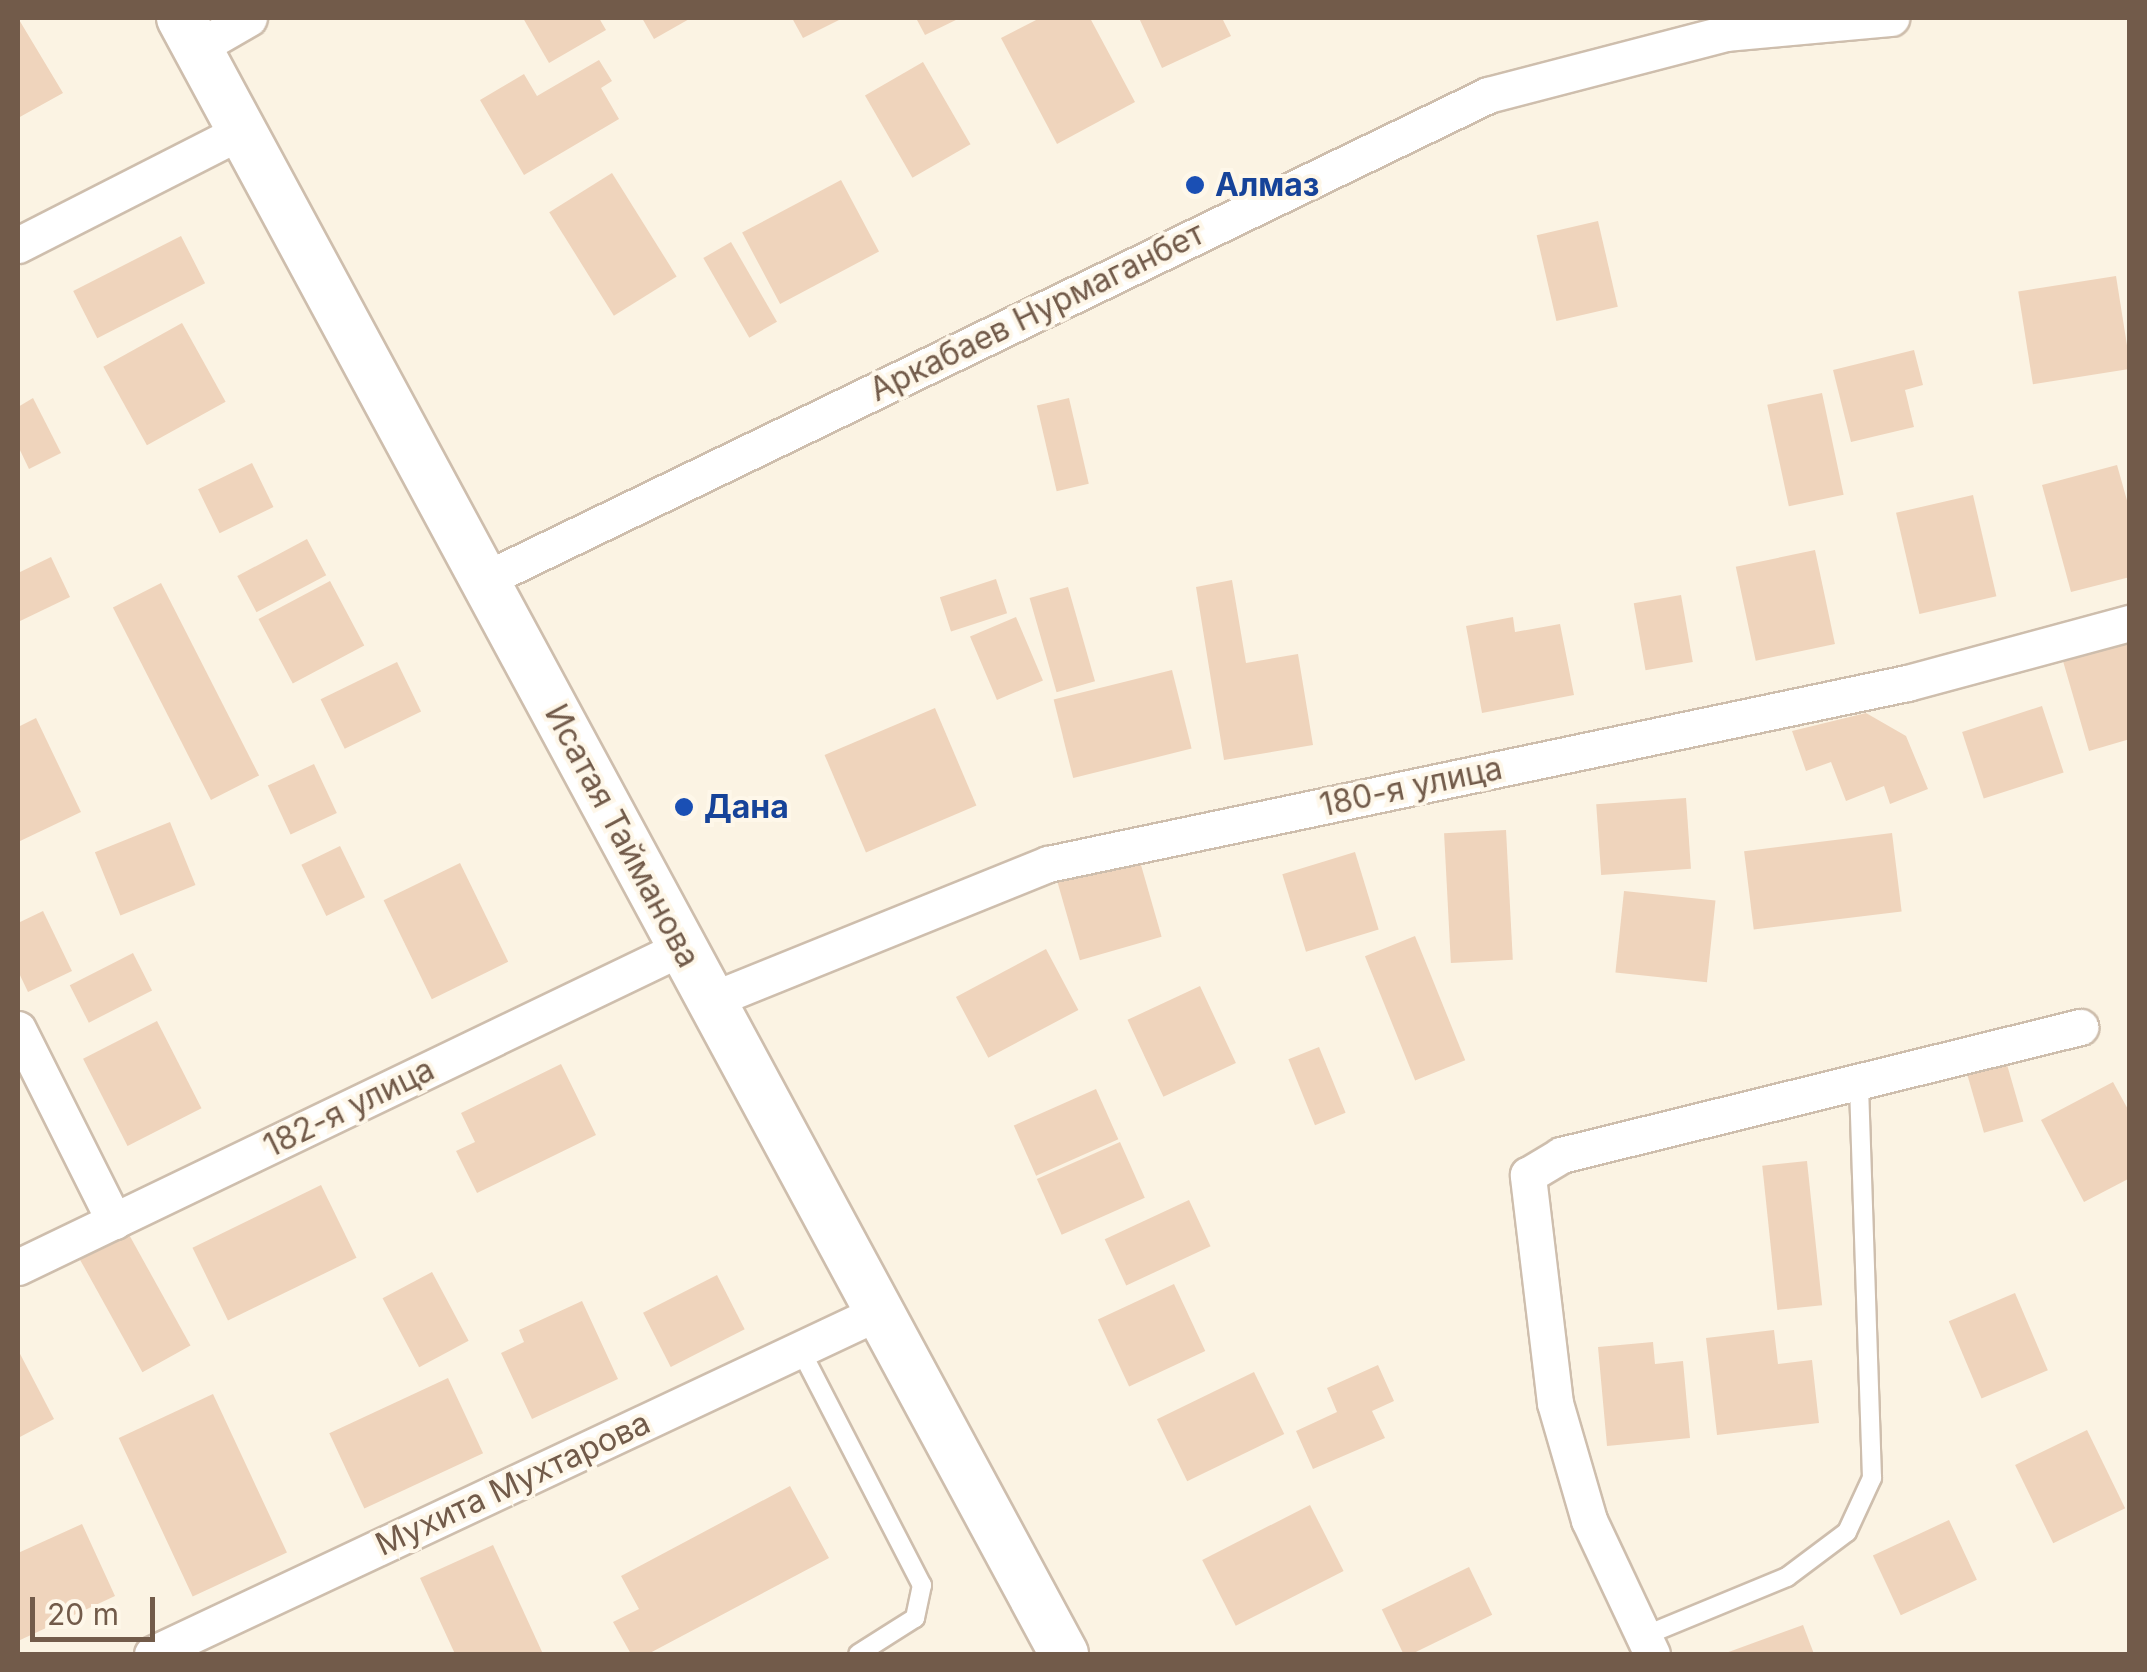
<!DOCTYPE html>
<meta charset="utf-8">
<style>
body{margin:0}
#map{position:relative;width:2147px;height:1672px;overflow:hidden;background:#fbf3e3;font-family:Inter,sans-serif}
div>[style]{position:absolute}
[style*='--x']{left:calc(var(--x)*1px);top:calc(var(--y)*1px);width:calc(var(--w)*1px);rotate:calc(var(--a)*1deg)}
.building>*{inset:0;background:#efd4bc;transform-origin:0 0}
.roads{filter:drop-shadow(2px 0 #cebead) drop-shadow(-2px 0 #cebead) drop-shadow(0 2px #cebead) drop-shadow(0 -2px #cebead)}
.lane>*{height:18px;margin:-9px;padding:0 9px;transform-origin:9px;border-radius:9px;background:#fff}
.street>*{height:35px;margin:-17.5px;padding:0 17.5px;transform-origin:17.5px;border-radius:17.5px;background:#fff}
.secondary>*{height:48px;margin:-24px;padding:0 24px;transform-origin:24px;border-radius:24px;background:#fff}
.dots>*{width:28px;height:28px;translate:-50% -50%;box-sizing:border-box;border:5px solid #fef7e9;border-radius:50%}
span{translate:-50% -50%;white-space:nowrap;text-align:center;line-height:1.15;-webkit-text-stroke:8px #fef7e9;paint-order:stroke}
.transit-label{font-size:32px;color:#164399;font-weight:700}
.left{translate:0 -50%;text-align:left}
.street-label{font-size:32px;color:#725b4a}
.frame{position:absolute;inset:0;border:20px solid #725b4a;pointer-events:none}
.scale{position:absolute;left:30px;top:1597px;width:125px;height:45px;box-sizing:border-box;border:5px solid #725b4a;border-top:0;padding-left:12px;font-size:30px;line-height:35px;white-space:nowrap;color:#725b4a;-webkit-text-stroke:8px #fef7e9;paint-order:stroke}
</style>
<div id="map">
<div class="building">
<div style="clip-path:polygon(18px 18px,63px 93px,18px 118px)"></div>
<div style="clip-path:polygon(523px 18px,599px 18px,606px 30px,549px 63px)"></div>
<div style="clip-path:polygon(642px 18px,691px 18px,654px 39px)"></div>
<div style="clip-path:polygon(792px 18px,843px 18px,803px 38px)"></div>
<div style="clip-path:polygon(916px 18px,960px 18px,925px 35px)"></div>
<div style="clip-path:polygon(1040px 18px,1090px 18px,1135px 102px,1057px 144px,1001px 38px)"></div>
<div style="clip-path:polygon(1139px 18px,1222px 18px,1231px 36px,1162px 68px)"></div>
<div style="clip-path:polygon(599px 60px,612px 81px,601px 88px,619px 119px,524px 175px,480px 100px,524px 74px,537px 96px)"></div>
<div style="left:923px;top:62px;width:95px;height:67px;rotate:60deg"></div>
<div style="left:612px;top:173px;width:122px;height:74px;rotate:58deg"></div>
<div style="left:841px;top:180px;width:81px;height:112px;rotate:62deg"></div>
<div style="left:1598px;top:221px;width:88px;height:63px;rotate:77deg"></div>
<div style="left:181px;top:236px;width:53px;height:121px;rotate:63deg"></div>
<div style="left:731px;top:242px;width:92px;height:32px;rotate:60deg"></div>
<div style="left:2116px;top:276px;width:94px;height:99px;rotate:81deg"></div>
<div style="left:182px;top:323px;width:90px;height:90px;rotate:61deg"></div>
<div style="clip-path:polygon(1914px 350px,1923px 385px,1905px 390px,1914px 427px,1851px 442px,1833px 370px)"></div>
<div style="left:1822px;top:393px;width:104px;height:56px;rotate:78deg"></div>
<div style="clip-path:polygon(33px 398px,61px 453px,29px 469px,18px 446px,18px 407px)"></div>
<div style="left:1069px;top:398px;width:88px;height:33px;rotate:77deg"></div>
<div style="left:252px;top:463px;width:49px;height:60px;rotate:64deg"></div>
<div style="clip-path:polygon(2117px 465px,2130px 511px,2130px 577px,2071px 592px,2042px 485px)"></div>
<div style="left:1973px;top:495px;width:104px;height:79px;rotate:77deg"></div>
<div style="left:307px;top:539px;width:41px;height:79px;rotate:62deg"></div>
<div style="left:1815px;top:550px;width:96px;height:81px;rotate:78deg"></div>
<div style="clip-path:polygon(51px 557px,70px 597px,18px 622px,18px 573px)"></div>
<div style="left:996px;top:579px;width:36px;height:59px;rotate:72deg"></div>
<div style="clip-path:polygon(1232px 580px,1246px 663px,1298px 654px,1313px 745px,1224px 760px,1196px 587px)"></div>
<div style="left:330px;top:581px;width:73px;height:81px;rotate:62deg"></div>
<div style="left:161px;top:583px;width:216px;height:54px;rotate:63deg"></div>
<div style="left:1068px;top:587px;width:98px;height:40px;rotate:74deg"></div>
<div style="left:1681px;top:595px;width:68px;height:48px;rotate:80deg"></div>
<div style="left:1016px;top:617px;width:69px;height:50px;rotate:67deg"></div>
<div style="clip-path:polygon(1513px 617px,1515px 632px,1560px 624px,1574px 695px,1482px 713px,1466px 626px)"></div>
<div style="clip-path:polygon(2130px 642px,2130px 739px,2089px 751px,2063px 661px)"></div>
<div style="left:397px;top:662px;width:55px;height:85px;rotate:64deg"></div>
<div style="left:1172px;top:670px;width:81px;height:122px;rotate:76deg"></div>
<div style="left:2042px;top:706px;width:70px;height:84px;rotate:72deg"></div>
<div style="left:935px;top:708px;width:106px;height:120px;rotate:67deg"></div>
<div style="clip-path:polygon(1866px 713px,1906px 736px,1928px 789px,1890px 804px,1884px 786px,1846px 801px,1831px 762px,1806px 771px,1792px 731px)"></div>
<div style="clip-path:polygon(36px 718px,81px 812px,18px 842px,18px 727px)"></div>
<div style="left:314px;top:764px;width:54px;height:51px;rotate:65deg"></div>
<div style="left:1686px;top:798px;width:71px;height:90px;rotate:86deg"></div>
<div style="left:170px;top:822px;width:68px;height:81px;rotate:68deg"></div>
<div style="left:1506px;top:830px;width:130px;height:62px;rotate:87deg"></div>
<div style="left:1892px;top:833px;width:79px;height:149px;rotate:83deg"></div>
<div style="left:340px;top:846px;width:57px;height:43px;rotate:64deg"></div>
<div style="left:1355px;top:852px;width:81px;height:76px;rotate:73deg"></div>
<div style="left:1139px;top:858px;width:82px;height:85px;rotate:74deg"></div>
<div style="left:460px;top:863px;width:110px;height:85px;rotate:64deg"></div>
<div style="left:1624px;top:891px;width:92px;height:82px;rotate:6deg"></div>
<div style="clip-path:polygon(43px 911px,72px 971px,28px 992px,18px 971px,18px 923px)"></div>
<div style="left:1415px;top:936px;width:134px;height:54px;rotate:68deg"></div>
<div style="left:1046px;top:949px;width:69px;height:102px;rotate:62deg"></div>
<div style="left:133px;top:953px;width:42px;height:71px;rotate:63deg"></div>
<div style="left:1200px;top:986px;width:85px;height:80px;rotate:65deg"></div>
<div style="left:157px;top:1021px;width:98px;height:83px;rotate:63deg"></div>
<div style="left:1319px;top:1047px;width:71px;height:33px;rotate:68deg"></div>
<div style="left:2006px;top:1061px;width:63px;height:41px;rotate:74deg"></div>
<div style="clip-path:polygon(561px 1064px,596px 1135px,477px 1193px,456px 1151px,475px 1142px,461px 1113px)"></div>
<div style="clip-path:polygon(2113px 1082px,2130px 1113px,2130px 1178px,2084px 1202px,2041px 1120px)"></div>
<div style="left:1096px;top:1089px;width:55px;height:90px;rotate:66deg"></div>
<div style="left:1120px;top:1142px;width:61px;height:91px;rotate:66deg"></div>
<div style="left:1807px;top:1161px;width:145px;height:45px;rotate:84deg"></div>
<div style="left:321px;top:1185px;width:81px;height:143px;rotate:64deg"></div>
<div style="left:1189px;top:1200px;width:51px;height:93px;rotate:65deg"></div>
<div style="left:127px;top:1231px;width:131px;height:55px;rotate:61deg"></div>
<div style="left:432px;top:1272px;width:78px;height:56px;rotate:62deg"></div>
<div style="left:717px;top:1275px;width:61px;height:83px;rotate:63deg"></div>
<div style="left:1174px;top:1284px;width:74px;height:84px;rotate:65deg"></div>
<div style="left:2015px;top:1293px;width:84px;height:72px;rotate:67deg"></div>
<div style="clip-path:polygon(582px 1301px,618px 1379px,532px 1419px,501px 1353px,524px 1342px,519px 1330px)"></div>
<div style="clip-path:polygon(1774px 1330px,1778px 1364px,1812px 1360px,1819px 1423px,1717px 1435px,1706px 1338px)"></div>
<div style="clip-path:polygon(1653px 1342px,1655px 1364px,1683px 1361px,1690px 1438px,1607px 1446px,1598px 1347px)"></div>
<div style="clip-path:polygon(18px 1350px,54px 1419px,18px 1438px)"></div>
<div style="clip-path:polygon(1378px 1365px,1394px 1401px,1372px 1411px,1385px 1438px,1313px 1469px,1296px 1431px,1337px 1412px,1327px 1388px)"></div>
<div style="left:1254px;top:1372px;width:69px;height:108px;rotate:64deg"></div>
<div style="left:448px;top:1378px;width:83px;height:131px;rotate:65deg"></div>
<div style="left:213px;top:1394px;width:175px;height:104px;rotate:65deg"></div>
<div style="left:2087px;top:1430px;width:87px;height:80px;rotate:64deg"></div>
<div style="clip-path:polygon(790px 1486px,829px 1558px,648px 1654px,631px 1654px,613px 1622px,639px 1609px,621px 1576px)"></div>
<div style="left:1310px;top:1505px;width:74px;height:121px;rotate:63deg"></div>
<div style="left:1949px;top:1520px;width:66px;height:84px;rotate:65deg"></div>
<div style="clip-path:polygon(82px 1524px,115px 1596px,18px 1641px,18px 1553px)"></div>
<div style="clip-path:polygon(493px 1545px,543px 1654px,455px 1654px,420px 1578px)"></div>
<div style="left:1469px;top:1567px;width:53px;height:97px;rotate:64deg"></div>
<div style="clip-path:polygon(1803px 1625px,1814px 1654px,1723px 1654px)"></div>
</div>
<div class="roads">
<div class="lane">
<div style="--x:800;--y:1349;--w:266;--a:62.7"></div>
<div style="--x:922;--y:1585;--w:34;--a:102"></div>
<div style="--x:915;--y:1618;--w:67;--a:147.7"></div>
<div style="--x:1644;--y:1636;--w:155;--a:-22.4"></div>
<div style="--x:1787;--y:1577;--w:75;--a:-36.9"></div>
<div style="--x:1847;--y:1532;--w:60;--a:-65.2"></div>
<div style="--x:1872;--y:1478;--w:396;--a:-91.9"></div>
</div>
<div class="street">
<div style="--x:197;--y:48;--w:60;--a:-30"></div>
<div style="--x:18;--y:245;--w:251;--a:-27"></div>
<div style="--x:486;--y:579;--w:1113;--a:-25.78"></div>
<div style="--x:1488;--y:95;--w:246;--a:-14.6"></div>
<div style="--x:1726;--y:33;--w:166;--a:-5.2"></div>
<div style="--x:709;--y:1001;--w:366;--a:-22"></div>
<div style="--x:1048;--y:864;--w:878;--a:-11.9"></div>
<div style="--x:1907;--y:683;--w:231;--a:-15.1"></div>
<div style="--x:18;--y:1029;--w:215;--a:63.4"></div>
<div style="--x:18;--y:1267;--w:736;--a:-25.69"></div>
<div style="--x:152;--y:1654;--w:799;--a:-25.19"></div>
<div style="--x:1652;--y:1654;--w:148;--a:-115.2"></div>
<div style="--x:1589;--y:1520;--w:122;--a:-106.2"></div>
<div style="--x:1555;--y:1403;--w:230;--a:-96.8"></div>
<div style="--x:1528;--y:1175;--w:39;--a:-31"></div>
<div style="--x:1561;--y:1155;--w:535;--a:-13.85"></div>
</div>
<div class="secondary">
<div style="--x:181;--y:18;--w:1859;--a:61.64"></div>
</div>
</div>
<div class="dots">
<div style="left:1195px;top:185px;background:#1a4fb4"></div>
<div style="left:684px;top:807px;background:#1a4fb4"></div>
</div>
<div class="transit-label">
<span class="left" style="left:1215px;top:185px">Алмаз</span>
<span class="left" style="left:704px;top:807px">Дана</span>
</div>
<div class="street-label">
<span style="left:1037px;top:312px;rotate:-26deg">Аркабаев Нурмаганбет</span>
<span style="left:1411px;top:787px;rotate:-12deg">180-я улица</span>
<span style="left:622px;top:836px;rotate:62deg">Исатая Тайманова</span>
<span style="left:349px;top:1108px;rotate:-26deg">182-я улица</span>
<span style="left:513px;top:1484px;rotate:-25deg">Мухита Мухтарова</span>
</div>
<div class="frame"></div>
<div class="scale">20 m</div>
</div>
